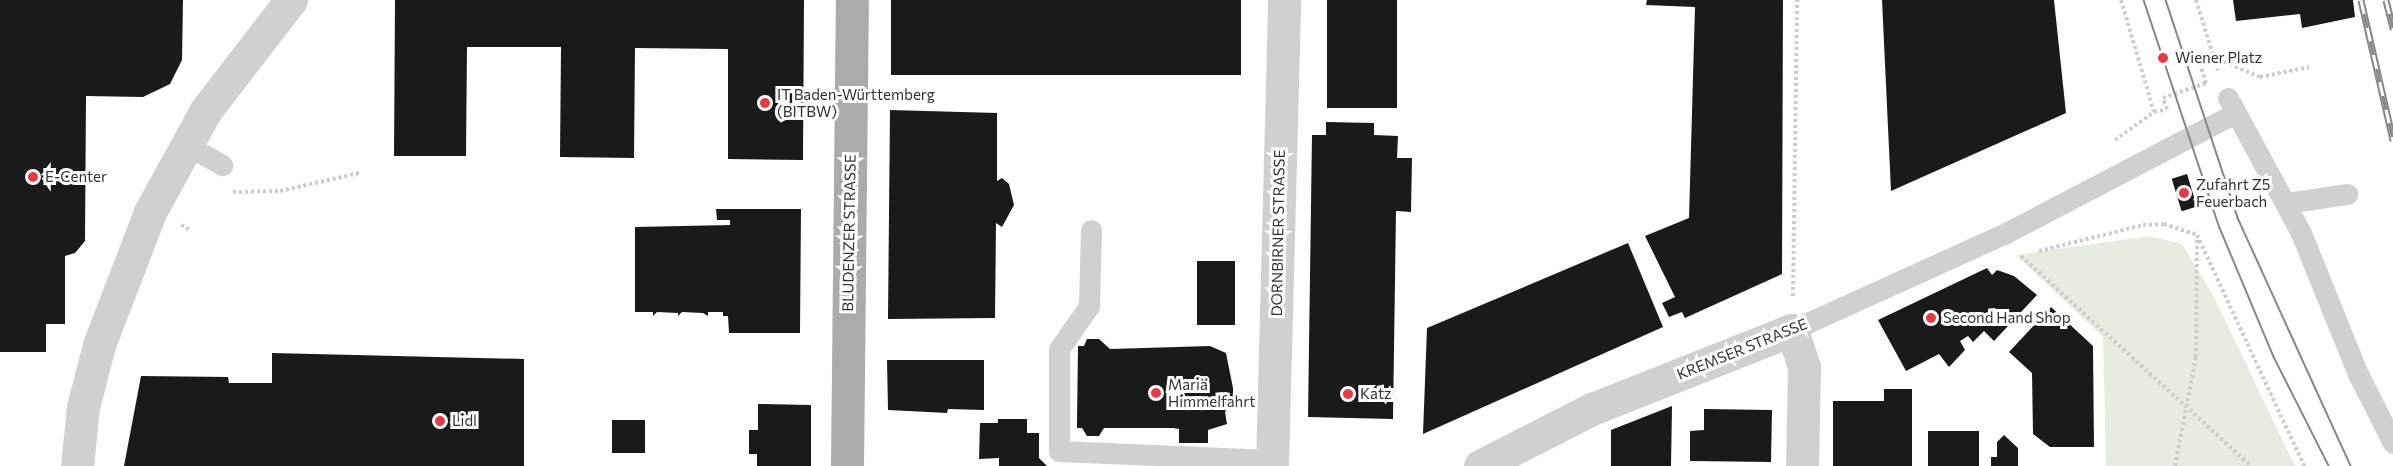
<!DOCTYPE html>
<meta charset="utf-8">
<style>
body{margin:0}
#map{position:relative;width:2393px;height:466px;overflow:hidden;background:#fff;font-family:Commissioner,sans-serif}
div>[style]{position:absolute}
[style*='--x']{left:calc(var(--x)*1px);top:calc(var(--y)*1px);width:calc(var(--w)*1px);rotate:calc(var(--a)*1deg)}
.green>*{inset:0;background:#e6ecdf}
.building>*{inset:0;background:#1a1a1a;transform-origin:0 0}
.path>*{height:4px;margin-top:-2px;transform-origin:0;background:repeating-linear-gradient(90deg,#cdcdcd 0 3px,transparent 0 6px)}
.service>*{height:21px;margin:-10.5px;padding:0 10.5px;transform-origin:10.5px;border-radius:10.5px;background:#d0d0d0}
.minor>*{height:33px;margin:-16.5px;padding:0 16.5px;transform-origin:16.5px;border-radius:16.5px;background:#d0d0d0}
.primary>*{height:33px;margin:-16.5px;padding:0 16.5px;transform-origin:16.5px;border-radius:16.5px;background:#ababab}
.tram>*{height:1.5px;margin:-0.75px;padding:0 0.75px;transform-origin:0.75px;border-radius:0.75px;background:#888}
.rail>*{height:7px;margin-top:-3.5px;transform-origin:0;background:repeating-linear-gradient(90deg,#fff 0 14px,#888 0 28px);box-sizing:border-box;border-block:2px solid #888}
.dots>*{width:16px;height:16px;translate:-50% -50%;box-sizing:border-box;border:3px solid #fff;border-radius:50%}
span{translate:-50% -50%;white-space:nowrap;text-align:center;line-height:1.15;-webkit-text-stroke:6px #fff;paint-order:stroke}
.poi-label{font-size:15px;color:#333}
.left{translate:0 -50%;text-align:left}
.street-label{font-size:15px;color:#333}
</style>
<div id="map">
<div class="green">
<div style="clip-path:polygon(2149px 236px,2182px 244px,2214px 297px,2295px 466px,2106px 466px,2103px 337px,2016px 255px)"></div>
</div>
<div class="building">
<div style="clip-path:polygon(0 0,183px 0,182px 60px,170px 84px,143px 97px,86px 96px,85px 241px,75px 253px,65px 256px,65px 324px,46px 324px,46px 352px,0 352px)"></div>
<div style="clip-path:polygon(395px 0,804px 0,803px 160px,728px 159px,728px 49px,635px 48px,634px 158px,560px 157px,561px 47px,467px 47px,466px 156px,394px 156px)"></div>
<div style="left:891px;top:0;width:350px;height:75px"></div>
<div style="left:1327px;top:0;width:70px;height:108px"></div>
<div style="clip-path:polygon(1647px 0,1783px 0,1782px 274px,1685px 318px,1682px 312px,1669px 317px,1662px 303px,1675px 297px,1645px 236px,1689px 218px,1695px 7px,1646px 5px)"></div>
<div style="clip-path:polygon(1882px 0,2054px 0,2066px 113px,1891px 191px)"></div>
<div style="clip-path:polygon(2233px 0,2353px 0,2355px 17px,2302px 28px,2300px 14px,2236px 21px)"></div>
<div style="clip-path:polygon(890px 110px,997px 113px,997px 181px,1002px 178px,1009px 184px,1014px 205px,1002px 227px,996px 223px,995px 318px,888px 319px)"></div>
<div style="clip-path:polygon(1326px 122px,1374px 123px,1374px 135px,1398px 136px,1397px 158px,1412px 158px,1411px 212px,1396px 211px,1393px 419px,1308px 417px,1312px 135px,1326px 135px)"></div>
<div style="left:2187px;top:174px;width:34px;height:16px;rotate:73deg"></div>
<div style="clip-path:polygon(716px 209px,801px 209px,800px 333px,729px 333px,728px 316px,723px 316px,723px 312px,708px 312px,708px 316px,703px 313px,682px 312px,678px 316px,678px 313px,657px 312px,653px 316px,653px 312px,635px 312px,635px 227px,730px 225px,730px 220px,717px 220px)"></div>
<div style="clip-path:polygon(1628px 243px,1663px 327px,1423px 434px,1427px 328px)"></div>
<div style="left:1197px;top:261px;width:38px;height:64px"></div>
<div style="clip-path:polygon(1987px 268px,1992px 275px,1997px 270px,2014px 276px,2037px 295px,1994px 341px,1984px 331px,1973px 342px,1968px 336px,1960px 341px,1965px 350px,1949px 367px,1939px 354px,1906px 371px,1878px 320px)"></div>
<div style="clip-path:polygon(2051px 307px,2093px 346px,2094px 447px,2050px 447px,2033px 434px,2032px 373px,2009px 352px)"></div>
<div style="clip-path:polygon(1087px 339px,1099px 339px,1110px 349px,1210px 346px,1226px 353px,1233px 388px,1233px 398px,1225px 412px,1227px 424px,1208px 430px,1208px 443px,1179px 443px,1179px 429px,1173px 428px,1104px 428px,1099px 436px,1087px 436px,1082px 428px,1077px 428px,1077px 423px,1078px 346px,1084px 346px)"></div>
<div style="clip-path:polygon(272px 353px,524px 359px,524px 466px,124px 466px,141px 376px,228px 377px,229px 383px,272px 383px)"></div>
<div style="clip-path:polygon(887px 360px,984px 360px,984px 410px,948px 409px,947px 413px,888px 410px)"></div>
<div style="clip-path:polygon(1884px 389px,1912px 389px,1912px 466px,1833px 466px,1833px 401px,1884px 401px)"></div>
<div style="clip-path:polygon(758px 404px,811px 405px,811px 466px,757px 466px,757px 454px,749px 454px,749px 430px,758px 430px)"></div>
<div style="clip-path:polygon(1672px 406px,1671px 466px,1611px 466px,1611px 430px)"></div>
<div style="clip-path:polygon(1704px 409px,1772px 410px,1771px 462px,1690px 461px,1690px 431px,1704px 430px)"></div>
<div style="clip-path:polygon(998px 419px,1027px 419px,1027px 433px,1039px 433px,1039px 458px,1047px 466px,999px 466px,999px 458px,979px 459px,980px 423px,998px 423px)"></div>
<div style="left:612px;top:420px;width:33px;height:33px"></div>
<div style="left:1928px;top:431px;width:51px;height:35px"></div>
<div style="clip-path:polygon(2004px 435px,2018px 448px,2018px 466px,1991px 466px,1991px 457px,1997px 457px,1997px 442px)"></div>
</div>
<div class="path">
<div style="--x:2121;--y:0;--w:117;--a:73.6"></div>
<div style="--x:2196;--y:0;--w:74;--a:72.8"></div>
<div style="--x:2115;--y:140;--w:48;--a:-35.7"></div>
<div style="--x:2154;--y:112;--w:13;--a:-13"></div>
<div style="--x:2167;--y:109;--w:12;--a:-110"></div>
<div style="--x:2163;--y:98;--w:46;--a:-19.2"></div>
<div style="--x:2206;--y:83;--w:22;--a:-108"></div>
<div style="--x:2199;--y:62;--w:15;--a:-20"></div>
<div style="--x:2213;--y:57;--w:51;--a:23.1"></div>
<div style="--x:2260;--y:77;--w:50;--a:-11.5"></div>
<div style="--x:233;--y:192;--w:47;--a:-1.2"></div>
<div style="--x:280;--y:191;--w:81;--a:-12.8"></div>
<div style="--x:181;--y:225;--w:9;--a:27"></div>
<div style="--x:2039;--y:251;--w:107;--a:-14"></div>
<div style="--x:2143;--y:225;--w:21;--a:-3"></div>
<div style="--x:2164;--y:224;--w:35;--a:18"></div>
<div style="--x:2197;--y:235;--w:255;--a:65.1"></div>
<div style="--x:2021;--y:256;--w:311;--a:42.4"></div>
<div style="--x:1793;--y:296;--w:296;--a:-89.2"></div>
<div style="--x:2175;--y:466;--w:111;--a:-79.1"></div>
<div style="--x:2196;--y:357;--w:119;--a:-89.5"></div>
</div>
<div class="service">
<div style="--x:2228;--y:98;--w:153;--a:61.6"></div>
<div style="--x:2301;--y:233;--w:152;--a:68"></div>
<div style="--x:2358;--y:374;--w:77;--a:63.1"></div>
<div style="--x:185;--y:144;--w:43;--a:29.6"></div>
<div style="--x:2286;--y:203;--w:62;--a:-8.4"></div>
<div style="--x:1091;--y:230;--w:76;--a:91.5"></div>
<div style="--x:1089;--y:306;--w:52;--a:124.9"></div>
<div style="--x:1059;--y:349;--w:102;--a:90"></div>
<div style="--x:1059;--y:451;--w:213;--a:2.4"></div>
<div style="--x:1792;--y:330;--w:233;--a:-24.4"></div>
<div style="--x:2004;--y:234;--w:259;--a:-27.6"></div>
</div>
<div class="minor">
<div style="--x:77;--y:466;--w:59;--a:-84.2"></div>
<div style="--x:83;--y:407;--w:64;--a:-75.5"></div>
<div style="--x:99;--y:345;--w:142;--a:-69"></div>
<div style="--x:150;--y:212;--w:116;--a:-61.2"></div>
<div style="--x:206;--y:110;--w:139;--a:-52.3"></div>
<div style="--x:1272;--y:466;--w:466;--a:-88.5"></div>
<div style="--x:1480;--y:466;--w:126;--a:-27"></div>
<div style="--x:1592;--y:409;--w:215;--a:-21.6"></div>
<div style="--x:1792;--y:330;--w:38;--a:72"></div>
<div style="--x:1804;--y:366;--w:100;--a:91.1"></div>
</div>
<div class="primary">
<div style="--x:847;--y:466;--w:466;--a:-89.4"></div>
</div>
<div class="tram">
<div style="--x:2144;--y:0;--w:240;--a:71.6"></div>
<div style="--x:2220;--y:228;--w:140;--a:67.3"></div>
<div style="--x:2274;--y:357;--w:122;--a:63.2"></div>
<div style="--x:2166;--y:0;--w:230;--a:71.7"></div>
<div style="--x:2238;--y:218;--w:273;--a:65.5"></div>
</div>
<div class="rail">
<div style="--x:2361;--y:0;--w:144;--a:77.1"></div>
<div style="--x:2386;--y:0;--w:30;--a:76"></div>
</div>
<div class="dots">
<div style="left:2163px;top:58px;background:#e63946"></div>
<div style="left:765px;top:103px;background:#e63946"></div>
<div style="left:33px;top:177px;background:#e63946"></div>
<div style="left:2184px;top:193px;background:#e63946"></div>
<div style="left:1931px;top:318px;background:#e63946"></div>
<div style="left:1156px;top:393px;background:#e63946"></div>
<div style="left:1348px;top:394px;background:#e63946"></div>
<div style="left:440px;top:421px;background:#e63946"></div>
</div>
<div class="poi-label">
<span class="left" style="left:2175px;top:58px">Wiener Platz</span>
<span class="left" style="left:777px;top:103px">IT Baden-Württemberg<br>(BITBW)</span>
<span class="left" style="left:45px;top:177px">E-Center</span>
<span class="left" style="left:2196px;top:193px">Zufahrt Z5<br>Feuerbach</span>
<span class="left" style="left:1943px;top:318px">Second Hand Shop</span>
<span class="left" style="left:1168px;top:393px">Mariä<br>Himmelfahrt</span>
<span class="left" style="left:1360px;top:394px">Katz</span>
<span class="left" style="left:452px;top:421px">Lidl</span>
</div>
<div class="street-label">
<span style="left:849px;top:233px;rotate:-89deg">BLUDENZER STRASSE</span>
<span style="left:1278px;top:233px;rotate:-89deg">DORNBIRNER STRASSE</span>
<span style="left:1742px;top:349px;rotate:-22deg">KREMSER STRASSE</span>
</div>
</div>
